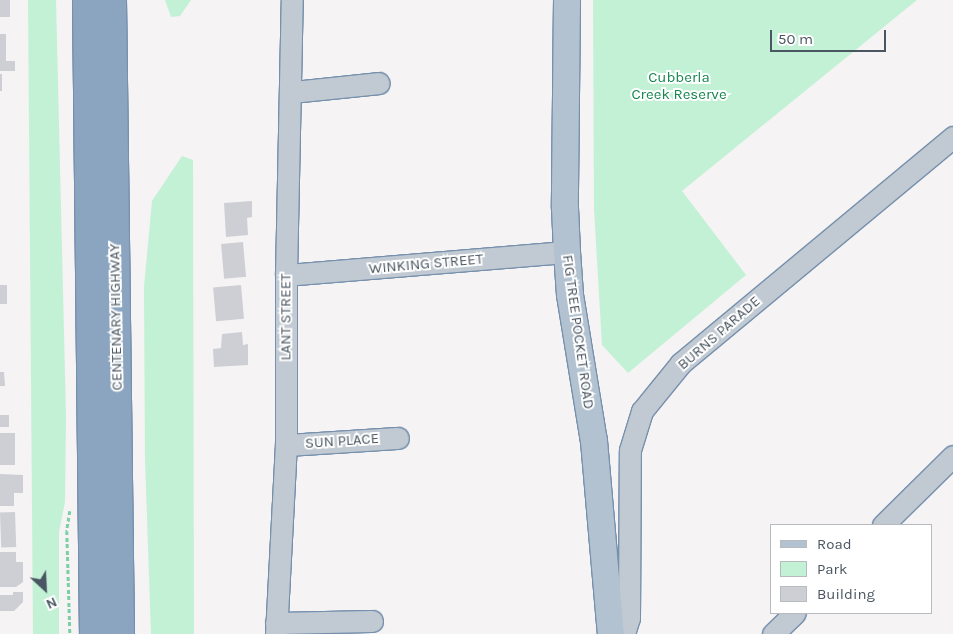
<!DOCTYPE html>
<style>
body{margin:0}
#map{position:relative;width:953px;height:634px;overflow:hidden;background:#f5f3f3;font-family:Karla,sans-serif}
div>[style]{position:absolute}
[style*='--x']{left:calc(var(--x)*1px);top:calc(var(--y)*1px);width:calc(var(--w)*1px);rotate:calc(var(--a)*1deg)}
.green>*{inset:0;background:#c3f1d5}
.building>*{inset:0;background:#cdcfd5;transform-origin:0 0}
.path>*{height:2.5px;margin-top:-1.25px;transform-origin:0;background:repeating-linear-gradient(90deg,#7ad0a6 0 4px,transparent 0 6.5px)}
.roads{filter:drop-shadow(1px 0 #7690ad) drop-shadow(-1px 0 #7690ad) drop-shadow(0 1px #7690ad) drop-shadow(0 -1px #7690ad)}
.minor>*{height:21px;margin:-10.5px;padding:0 10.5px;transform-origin:10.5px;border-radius:10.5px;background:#c1cad2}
.major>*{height:26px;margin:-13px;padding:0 13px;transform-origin:13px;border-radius:13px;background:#b3c2d1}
.highway>*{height:28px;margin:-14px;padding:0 14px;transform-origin:14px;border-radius:14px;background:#8ba5c1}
span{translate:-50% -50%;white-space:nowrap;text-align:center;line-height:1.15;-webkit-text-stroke:4px #fff;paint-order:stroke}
.park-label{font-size:15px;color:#17864f}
.street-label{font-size:15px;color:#4a5661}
.legend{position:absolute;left:770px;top:524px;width:162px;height:90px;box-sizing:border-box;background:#fff;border:1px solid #b7bbc0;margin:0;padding:6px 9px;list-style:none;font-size:15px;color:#4a5661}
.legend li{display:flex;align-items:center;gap:10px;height:25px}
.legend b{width:25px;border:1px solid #b7bbc0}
.north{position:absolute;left:20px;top:564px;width:50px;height:50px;-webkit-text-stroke:4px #fff;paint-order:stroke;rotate:155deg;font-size:14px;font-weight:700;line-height:20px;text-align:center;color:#4a5661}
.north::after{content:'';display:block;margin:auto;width:18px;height:22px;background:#4a5661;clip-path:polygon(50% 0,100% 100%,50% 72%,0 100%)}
.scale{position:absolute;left:770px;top:30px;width:116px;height:22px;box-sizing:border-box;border:2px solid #4a5661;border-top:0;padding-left:6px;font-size:15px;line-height:18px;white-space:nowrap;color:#4a5661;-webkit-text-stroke:4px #fff;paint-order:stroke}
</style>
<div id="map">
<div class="green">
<div style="clip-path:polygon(28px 0,56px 0,66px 416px,65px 502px,59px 532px,59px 634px,33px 634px)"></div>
<div style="clip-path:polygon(165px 0,191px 0,180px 16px,171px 17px)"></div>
<div style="clip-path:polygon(593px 0,917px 0,682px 191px,746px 275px,628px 373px,602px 345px,594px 209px)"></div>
<div style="clip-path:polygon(182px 156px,193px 160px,194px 634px,151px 634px,145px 459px,144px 287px,152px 201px)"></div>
</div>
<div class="building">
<div style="left:0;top:0;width:10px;height:17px"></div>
<div style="clip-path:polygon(0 34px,6px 34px,6px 61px,15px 61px,15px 71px,0 71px)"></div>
<div style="left:0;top:74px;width:2px;height:17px"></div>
<div style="clip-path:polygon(252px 201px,252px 217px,247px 218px,248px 235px,226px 237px,224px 203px)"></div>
<div style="left:243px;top:242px;width:35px;height:22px;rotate:85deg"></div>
<div style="left:0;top:285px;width:7px;height:19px"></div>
<div style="left:241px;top:285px;width:34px;height:28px;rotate:85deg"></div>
<div style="clip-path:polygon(242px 332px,243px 345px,248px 344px,248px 365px,214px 367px,213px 349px,221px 348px,222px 334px)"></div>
<div style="clip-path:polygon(0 372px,4px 372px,5px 386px,0 386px)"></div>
<div style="left:0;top:415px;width:9px;height:12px"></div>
<div style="left:0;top:433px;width:15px;height:32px"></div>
<div style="clip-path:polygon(0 474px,23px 475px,23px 493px,14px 493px,14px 506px,0 506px)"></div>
<div style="left:15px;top:512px;width:35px;height:15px;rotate:88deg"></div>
<div style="clip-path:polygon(0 552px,16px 552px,16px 562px,23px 562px,23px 582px,16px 587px,0 587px)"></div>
<div style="clip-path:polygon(13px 592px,23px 592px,23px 602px,14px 611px,0 611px,0 595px,13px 595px)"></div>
</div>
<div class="path">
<div style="--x:70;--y:511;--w:20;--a:99"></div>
<div style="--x:67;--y:531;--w:103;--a:88.3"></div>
</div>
<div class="roads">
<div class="minor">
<div style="--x:292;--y:92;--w:87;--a:-5.9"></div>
<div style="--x:286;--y:275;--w:282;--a:-4.7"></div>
<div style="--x:286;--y:445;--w:112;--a:-3.6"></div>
<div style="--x:883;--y:525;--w:98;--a:-44.6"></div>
<div style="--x:276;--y:623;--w:96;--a:-1.2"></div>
<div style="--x:276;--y:634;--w:189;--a:-87"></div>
<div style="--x:286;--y:445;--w:170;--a:-90"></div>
<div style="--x:286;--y:275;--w:275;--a:-88.8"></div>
<div style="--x:624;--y:634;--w:17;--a:-73"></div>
<div style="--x:629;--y:618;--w:168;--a:-89.7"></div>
<div style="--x:630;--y:450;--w:41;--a:-72.9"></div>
<div style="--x:642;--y:411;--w:62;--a:-50.9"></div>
<div style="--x:681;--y:363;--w:354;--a:-39.7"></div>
<div style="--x:773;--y:634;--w:30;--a:-44"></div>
</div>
<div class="major">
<div style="--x:567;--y:0;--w:208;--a:90.6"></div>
<div style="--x:565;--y:208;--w:44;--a:87.4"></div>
<div style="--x:567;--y:252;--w:43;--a:86"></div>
<div style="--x:570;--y:295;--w:148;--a:80.7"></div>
<div style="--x:594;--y:441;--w:194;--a:85"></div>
</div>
<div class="highway">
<div style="--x:87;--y:0;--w:634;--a:89.37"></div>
<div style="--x:112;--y:0;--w:634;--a:89.28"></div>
</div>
</div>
<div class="park-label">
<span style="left:679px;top:86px">Cubberla<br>Creek Reserve</span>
</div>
<div class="street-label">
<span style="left:426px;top:264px;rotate:-5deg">WINKING STREET</span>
<span style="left:116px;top:317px;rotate:-91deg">CENTENARY HIGHWAY</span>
<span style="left:286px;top:317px;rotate:-90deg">LANT STREET</span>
<span style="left:578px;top:332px;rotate:82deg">FIG TREE POCKET ROAD</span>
<span style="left:719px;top:333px;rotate:-41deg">BURNS PARADE</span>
<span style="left:342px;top:441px;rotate:-4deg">SUN PLACE</span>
</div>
<ul class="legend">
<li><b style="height:6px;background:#b3c2d1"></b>Road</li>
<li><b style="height:14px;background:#c3f1d5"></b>Park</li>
<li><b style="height:14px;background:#cdcfd5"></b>Building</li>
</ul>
<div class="north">N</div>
<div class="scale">50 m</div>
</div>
